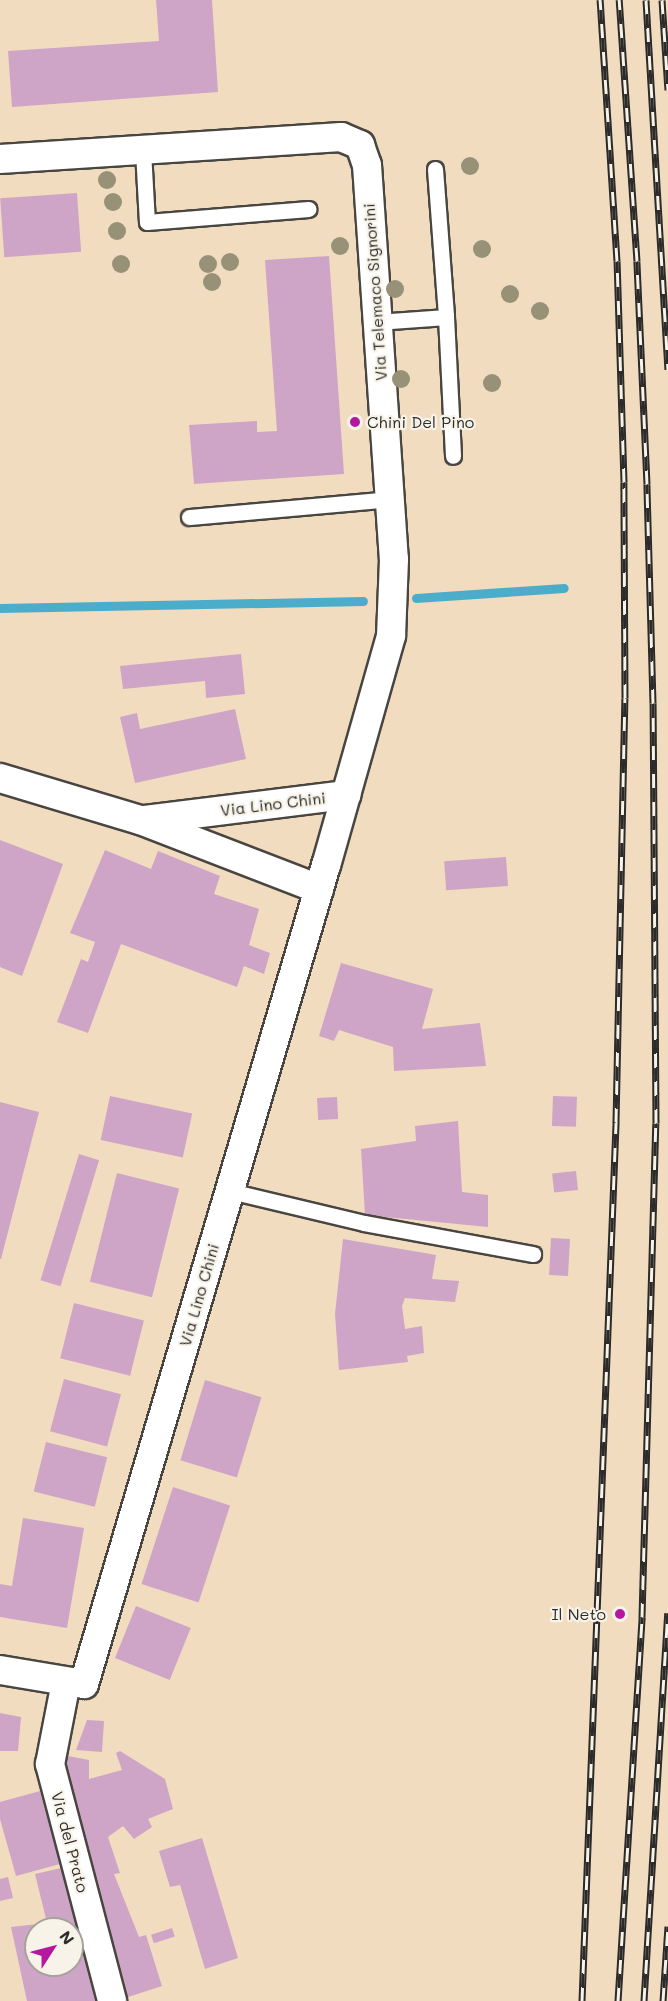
<!DOCTYPE html>
<style>
body{margin:0}
#map{position:relative;width:668px;height:2001px;overflow:hidden;background:#f2dcbf;font-family:Mali,sans-serif}
div>[style]{position:absolute}
[style*='--x']{left:calc(var(--x)*1px);top:calc(var(--y)*1px);width:calc(var(--w)*1px);rotate:calc(var(--a)*1deg)}
.stream>*{height:9px;margin:-4.5px;padding:0 4.5px;transform-origin:4.5px;border-radius:4.5px;background:#4cadcb}
.building>*{inset:0;background:#cea5c6;transform-origin:0 0}
.roads{filter:drop-shadow(2px 0 #494641) drop-shadow(-2px 0 #494641) drop-shadow(0 2px #494641) drop-shadow(0 -2px #494641)}
.lane>*{height:15px;margin:-7.5px;padding:0 7.5px;transform-origin:7.5px;border-radius:7.5px;background:#fff}
.street>*{height:28px;margin:-14px;padding:0 14px;transform-origin:14px;border-radius:14px;background:#fff}
.rail>*{height:7px;margin-top:-3.5px;transform-origin:0;background:repeating-linear-gradient(90deg,#f7f3e8 0 14px,#2b2b2b 0 28px);box-sizing:border-box;border-block:2px solid #2b2b2b}
.trees>*{width:18px;height:18px;margin:-9px;border-radius:50%;background:#979177}
.dots>*{width:16px;height:16px;translate:-50% -50%;box-sizing:border-box;border:3px solid #f7f3e8;border-radius:50%}
span{translate:-50% -50%;white-space:nowrap;text-align:center;line-height:1.15;-webkit-text-stroke:4.5px #f7f3e8;paint-order:stroke}
.street-label{font-size:16px;color:#2b2b2b}
.poi-label{font-size:16px;color:#2b2b2b}
.left{translate:0 -50%;text-align:left}
.right{translate:-100% -50%;text-align:right}
.north{position:absolute;left:24px;top:1917px;width:60px;height:60px;box-sizing:border-box;background:#f7f3e8;border:2px solid #a5a39c;border-radius:50%;rotate:54deg;font-size:16px;font-weight:700;line-height:24px;text-align:center;color:#2b2b2b}
.north::after{content:'';display:block;margin:auto;width:21px;height:27px;background:#b5179e;clip-path:polygon(50% 0,100% 100%,50% 72%,0 100%)}
</style>
<div id="map">
<div class="stream">
<div style="--x:416;--y:598;--w:148;--a:-3.9"></div>
<div style="--x:0;--y:608;--w:363;--a:-1.1"></div>
</div>
<div class="building">
<div style="clip-path:polygon(156px 0,212px 0,218px 92px,12px 107px,8px 51px,159px 41px)"></div>
<div style="left:77px;top:193px;width:59px;height:77px;rotate:86deg"></div>
<div style="clip-path:polygon(329px 256px,344px 474px,194px 484px,189px 425px,257px 421px,257px 432px,277px 431px,265px 260px)"></div>
<div style="clip-path:polygon(241px 654px,245px 694px,206px 698px,205px 681px,123px 689px,120px 666px)"></div>
<div style="clip-path:polygon(235px 709px,246px 759px,135px 783px,120px 717px,137px 713px,140px 729px)"></div>
<div style="clip-path:polygon(0 840px,63px 864px,22px 976px,0 967px)"></div>
<div style="clip-path:polygon(105px 850px,151px 869px,158px 851px,220px 876px,214px 894px,259px 909px,249px 945px,270px 953px,264px 974px,244px 966px,237px 987px,121px 944px,88px 1033px,57px 1022px,81px 959px,88px 962px,95px 942px,70px 933px)"></div>
<div style="left:506px;top:857px;width:29px;height:62px;rotate:86deg"></div>
<div style="clip-path:polygon(341px 963px,433px 989px,422px 1029px,480px 1023px,486px 1066px,394px 1071px,393px 1047px,339px 1030px,334px 1041px,319px 1036px)"></div>
<div style="left:110px;top:1096px;width:84px;height:45px;rotate:12deg"></div>
<div style="left:553px;top:1096px;width:24px;height:30px;rotate:2deg"></div>
<div style="left:337px;top:1097px;width:22px;height:20px;rotate:87deg"></div>
<div style="clip-path:polygon(0 1102px,39px 1112px,1px 1259px,0 1259px)"></div>
<div style="clip-path:polygon(458px 1121px,462px 1192px,488px 1195px,488px 1227px,365px 1215px,361px 1149px,416px 1141px,415px 1126px)"></div>
<div style="left:79px;top:1154px;width:21px;height:132px;rotate:17deg"></div>
<div style="left:576px;top:1171px;width:19px;height:24px;rotate:84deg"></div>
<div style="left:117px;top:1173px;width:64px;height:112px;rotate:14deg"></div>
<div style="left:551px;top:1238px;width:19px;height:37px;rotate:3deg"></div>
<div style="clip-path:polygon(343px 1239px,436px 1255px,432px 1279px,459px 1281px,455px 1302px,405px 1298px,402px 1306px,405px 1329px,422px 1326px,424px 1353px,407px 1356px,408px 1362px,339px 1370px,335px 1314px)"></div>
<div style="left:74px;top:1303px;width:72px;height:57px;rotate:14deg"></div>
<div style="left:64px;top:1379px;width:59px;height:54px;rotate:15deg"></div>
<div style="left:205px;top:1380px;width:59px;height:84px;rotate:17deg"></div>
<div style="left:46px;top:1442px;width:63px;height:51px;rotate:14deg"></div>
<div style="left:173px;top:1487px;width:60px;height:102px;rotate:18deg"></div>
<div style="clip-path:polygon(23px 1518px,84px 1528px,67px 1628px,0 1617px,0 1584px,12px 1586px)"></div>
<div style="left:136px;top:1606px;width:59px;height:56px;rotate:22deg"></div>
<div style="clip-path:polygon(0 1713px,21px 1717px,18px 1751px,0 1751px)"></div>
<div style="clip-path:polygon(87px 1720px,104px 1721px,102px 1752px,76px 1750px)"></div>
<div style="clip-path:polygon(120px 1751px,165px 1779px,173px 1809px,148px 1819px,152px 1827px,134px 1839px,123px 1826px,108px 1837px,120px 1873px,114px 1874px,139px 1937px,146px 1935px,162px 1986px,119px 2000px,64px 1770px,68px 1756px,89px 1760px,89px 1779px,122px 1770px,116px 1753px)"></div>
<div style="clip-path:polygon(40px 1791px,60px 1864px,16px 1876px,0 1819px,0 1802px)"></div>
<div style="clip-path:polygon(202px 1838px,238px 1958px,205px 1969px,180px 1885px,170px 1887px,159px 1851px)"></div>
<div style="clip-path:polygon(evenodd,61px 1868px,97px 2001px,27px 2001px,11px 1927px,47px 1923px,35px 1874px,61px 1868px,36px 1929px,72px 1929px,72px 1965px,36px 1965px,36px 1929px)"></div>
<div style="clip-path:polygon(8px 1877px,13px 1898px,0 1901px,0 1879px)"></div>
<div style="left:172px;top:1928px;width:9px;height:22px;rotate:72deg"></div>
</div>
<div class="roads">
<div class="lane">
<div style="--x:143;--y:151;--w:71;--a:86.8"></div>
<div style="--x:147;--y:222;--w:162;--a:-4.6"></div>
<div style="--x:435;--y:169;--w:148;--a:85.7"></div>
<div style="--x:446;--y:317;--w:139;--a:87.1"></div>
<div style="--x:377;--y:322;--w:69;--a:-4.1"></div>
<div style="--x:189;--y:517;--w:204;--a:-5.1"></div>
<div style="--x:230;--y:1191;--w:138;--a:13.4"></div>
<div style="--x:364;--y:1223;--w:172;--a:10.4"></div>
</div>
<div class="street">
<div style="--x:0;--y:159;--w:342;--a:-3.7"></div>
<div style="--x:341;--y:137;--w:21;--a:23"></div>
<div style="--x:360;--y:145;--w:21;--a:71"></div>
<div style="--x:367;--y:165;--w:395;--a:86.1"></div>
<div style="--x:394;--y:559;--w:77;--a:92.2"></div>
<div style="--x:391;--y:636;--w:238;--a:105.8"></div>
<div style="--x:326;--y:865;--w:854;--a:106.46"></div>
<div style="--x:84;--y:1684;--w:85;--a:-170.5"></div>
<div style="--x:0;--y:778;--w:146;--a:16.7"></div>
<div style="--x:140;--y:820;--w:192;--a:21.1"></div>
<div style="--x:145;--y:820;--w:203;--a:-7.1"></div>
<div style="--x:66;--y:1682;--w:84;--a:101"></div>
<div style="--x:50;--y:1764;--w:245;--a:75.3"></div>
</div>
</div>
<div class="rail">
<div style="--x:646;--y:0;--w:370;--a:86.6"></div>
<div style="--x:662;--y:0;--w:90;--a:86.2"></div>
<div style="--x:582;--y:2001;--w:880;--a:-87.78"></div>
<div style="--x:616;--y:1122;--w:424;--a:-88.8"></div>
<div style="--x:625;--y:698;--w:216;--a:-90.3"></div>
<div style="--x:624;--y:482;--w:221;--a:-91.8"></div>
<div style="--x:617;--y:261;--w:262;--a:-93.7"></div>
<div style="--x:618;--y:2001;--w:385;--a:-86.4"></div>
<div style="--x:642;--y:1617;--w:494;--a:-88.4"></div>
<div style="--x:656;--y:1123;--w:420;--a:-90.4"></div>
<div style="--x:653;--y:703;--w:219;--a:-91.6"></div>
<div style="--x:647;--y:484;--w:223;--a:-92.6"></div>
<div style="--x:637;--y:261;--w:262;--a:-93.9"></div>
<div style="--x:644;--y:2001;--w:389;--a:-86.5"></div>
<div style="--x:663;--y:2001;--w:75;--a:-86.2"></div>
</div>
<div class="trees">
<div style="left:470px;top:166px"></div>
<div style="left:107px;top:180px"></div>
<div style="left:113px;top:202px"></div>
<div style="left:117px;top:231px"></div>
<div style="left:340px;top:246px"></div>
<div style="left:482px;top:249px"></div>
<div style="left:230px;top:262px"></div>
<div style="left:121px;top:264px"></div>
<div style="left:208px;top:264px"></div>
<div style="left:212px;top:282px"></div>
<div style="left:395px;top:289px"></div>
<div style="left:510px;top:294px"></div>
<div style="left:540px;top:311px"></div>
<div style="left:401px;top:379px"></div>
<div style="left:492px;top:383px"></div>
</div>
<div class="dots">
<div style="left:355px;top:422px;background:#b5179e"></div>
<div style="left:620px;top:1614px;background:#b5179e"></div>
</div>
<div class="street-label">
<span style="left:375px;top:292px;rotate:-94deg">Via Telemaco Signorini</span>
<span style="left:273px;top:804px;rotate:-7deg">Via Lino Chini</span>
<span style="left:199px;top:1295px;rotate:-74deg">Via Lino Chini</span>
<span style="left:70px;top:1842px;rotate:75deg">Via del Prato</span>
</div>
<div class="poi-label">
<span class="left" style="left:367px;top:422px">Chini Del Pino</span>
<span class="right" style="left:606px;top:1614px">Il Neto</span>
</div>
<div class="north">N</div>
</div>
